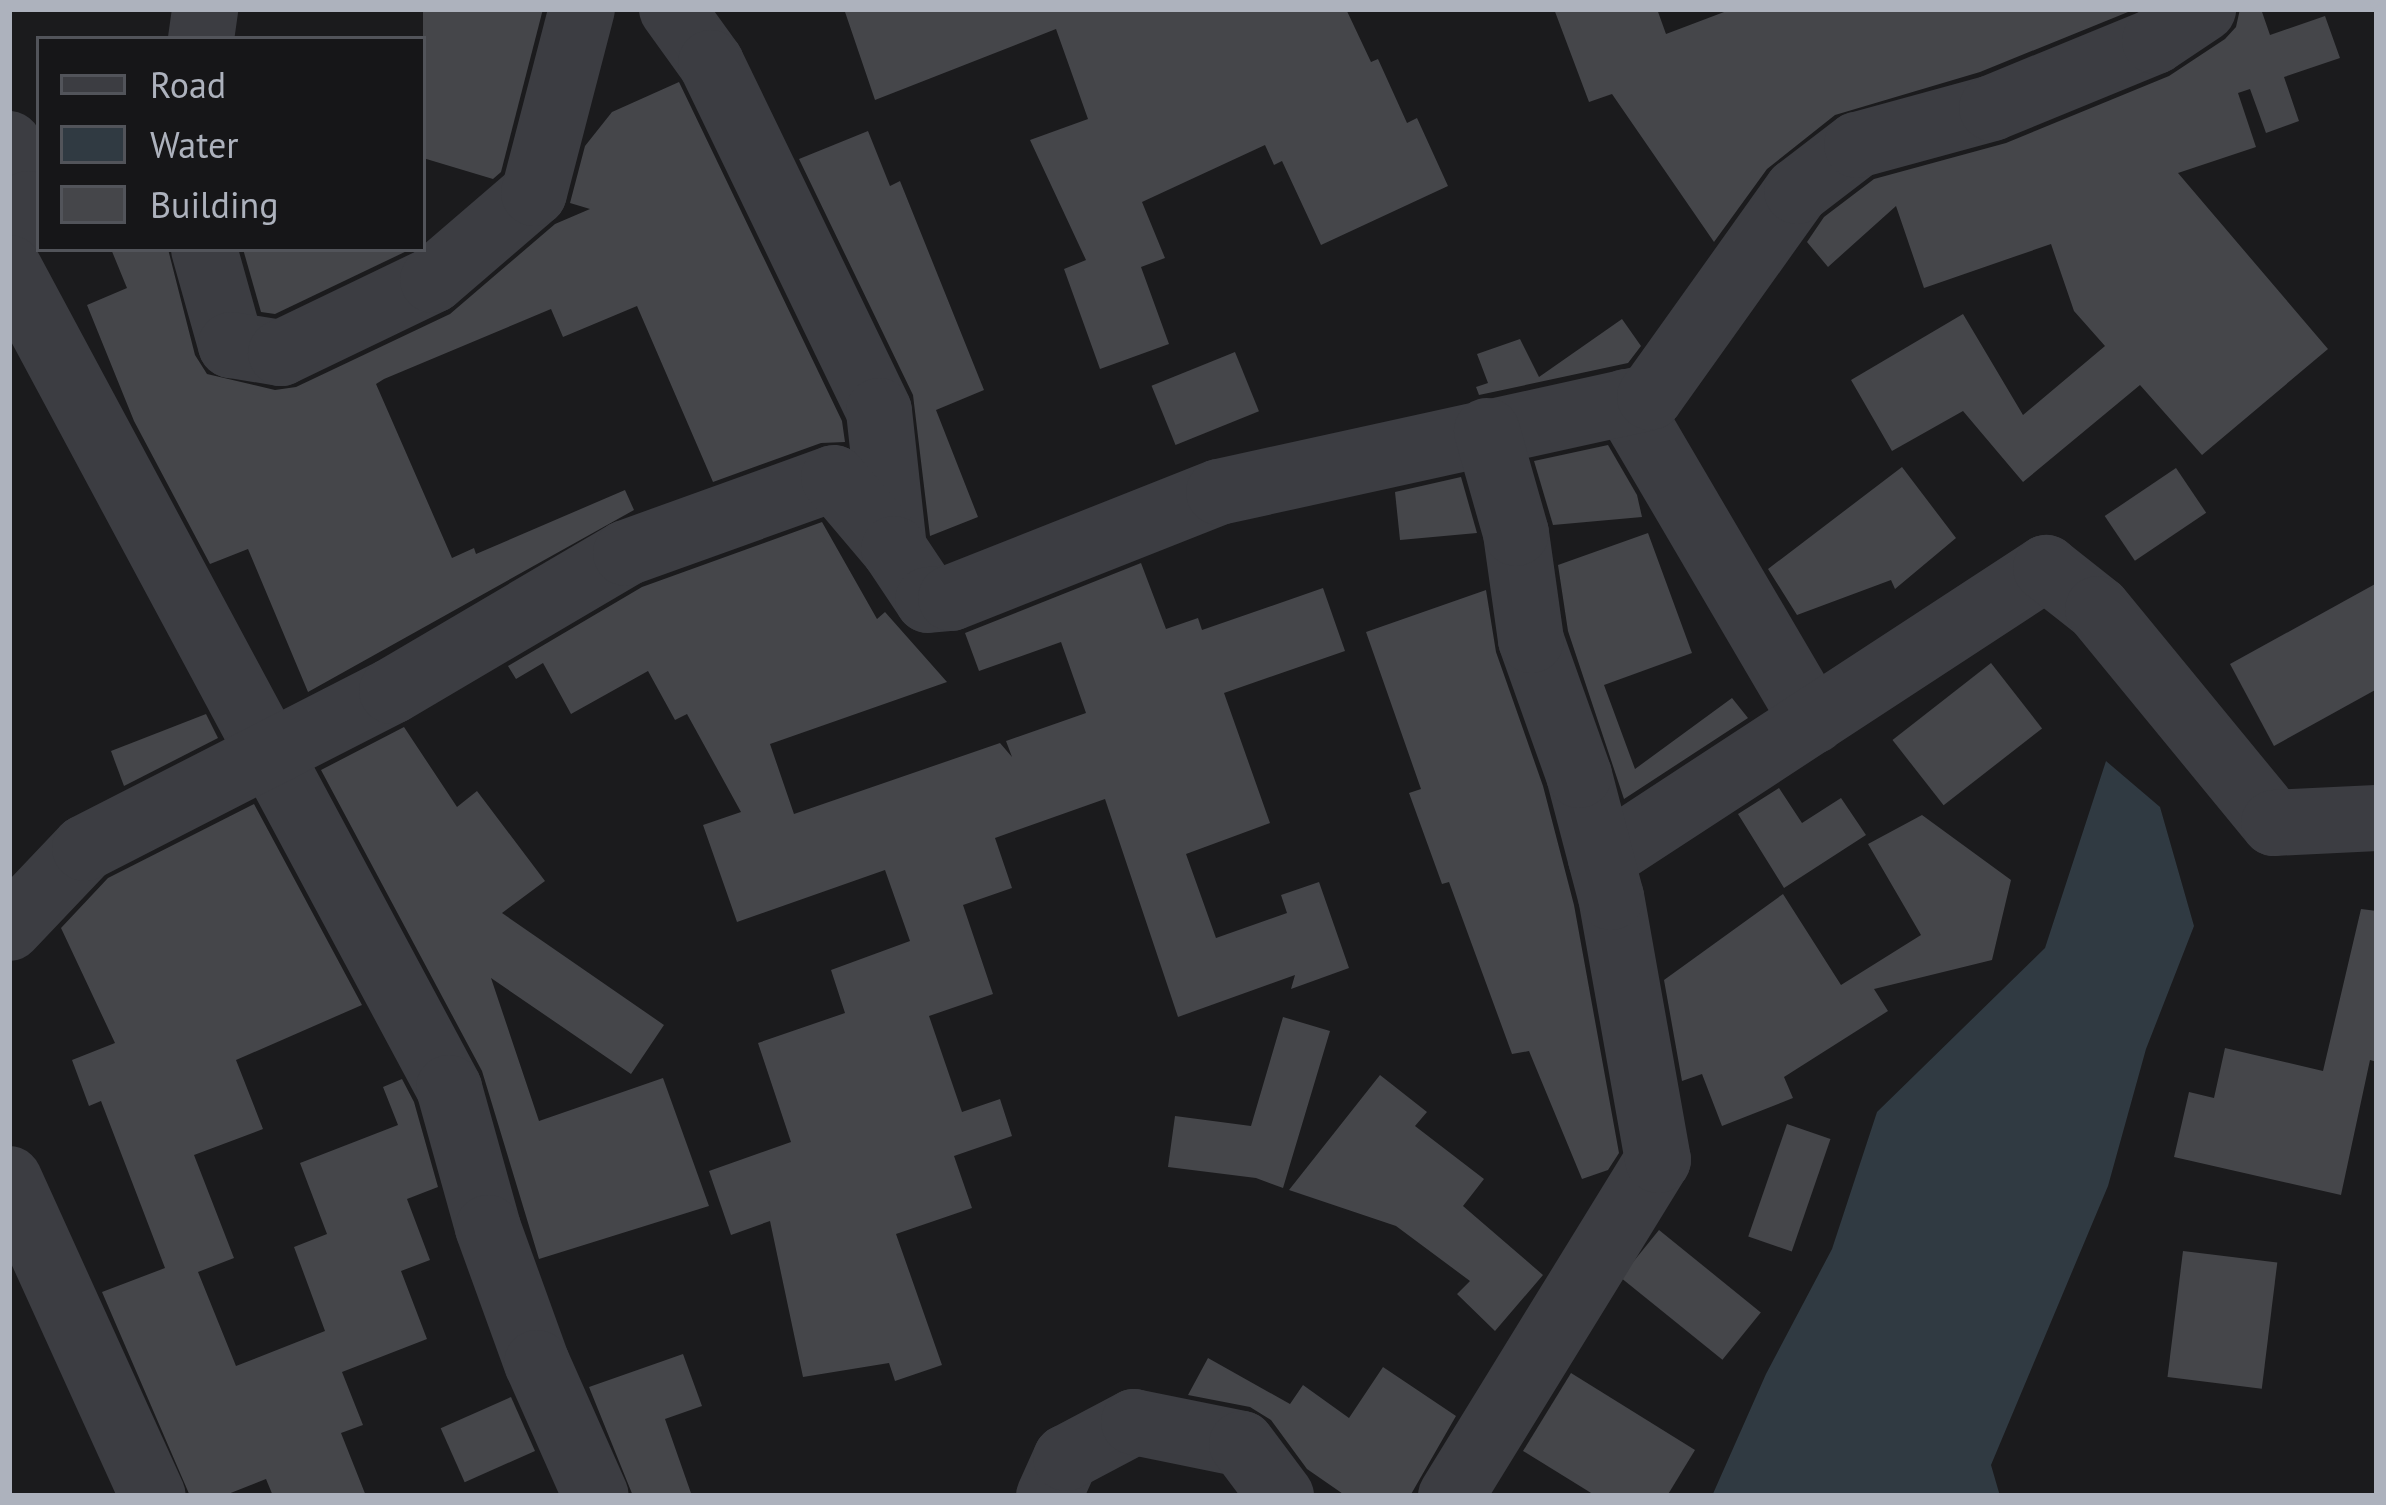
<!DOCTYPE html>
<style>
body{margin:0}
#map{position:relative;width:2386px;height:1505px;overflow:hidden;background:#1b1b1d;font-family:"PT Sans",sans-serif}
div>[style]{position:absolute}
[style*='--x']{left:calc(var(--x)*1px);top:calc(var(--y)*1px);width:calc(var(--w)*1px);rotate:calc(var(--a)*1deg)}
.water>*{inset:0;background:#303a42}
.building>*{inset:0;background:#45464a;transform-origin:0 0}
.minor>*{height:66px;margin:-33px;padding:0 33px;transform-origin:33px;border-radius:33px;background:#3c3d42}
span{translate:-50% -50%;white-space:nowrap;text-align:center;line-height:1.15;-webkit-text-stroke:9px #161618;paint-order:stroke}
.frame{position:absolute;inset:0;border:12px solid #adb2bd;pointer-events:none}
.legend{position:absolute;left:36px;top:36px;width:390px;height:216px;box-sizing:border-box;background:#161618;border:3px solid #52545a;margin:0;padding:15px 21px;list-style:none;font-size:36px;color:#adb2bd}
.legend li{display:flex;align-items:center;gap:24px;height:60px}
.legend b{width:60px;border:3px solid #52545a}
</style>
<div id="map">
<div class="water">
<div style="clip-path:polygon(2106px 761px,2160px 807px,2194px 926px,2146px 1049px,2108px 1186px,1991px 1465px,2000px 1496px,1712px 1496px,1766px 1374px,1832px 1249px,1877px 1112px,2045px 948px)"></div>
</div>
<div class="building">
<div style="clip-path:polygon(423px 9px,543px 9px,501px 172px,493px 179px,423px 158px)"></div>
<div style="clip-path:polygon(844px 9px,1346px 9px,1371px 62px,1378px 59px,1407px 123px,1417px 118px,1448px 186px,1321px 245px,1282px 161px,1274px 165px,1265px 145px,1142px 202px,1165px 258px,1141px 267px,1169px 344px,1100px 369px,1064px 269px,1086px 260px,1030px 140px,1088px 119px,1056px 29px,875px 100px)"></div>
<div style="clip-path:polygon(1554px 9px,1657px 9px,1666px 34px,1732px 9px,2133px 10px,1980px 72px,1835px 115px,1767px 169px,1714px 242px,1612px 94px,1589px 102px)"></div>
<div style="clip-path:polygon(2240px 9px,2261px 9px,2270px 35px,2325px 16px,2340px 58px,2284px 77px,2299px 121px,2266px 133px,2250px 89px,2238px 93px,2256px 147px,2178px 173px,2328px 349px,2202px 455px,2140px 385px,2023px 482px,1963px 411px,1892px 451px,1851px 380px,1963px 314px,2023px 415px,2105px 346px,2074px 311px,2051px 244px,1924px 288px,1896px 206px,1828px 267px,1807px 242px,1824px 217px,1874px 179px,2006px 143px,2169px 76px,2225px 39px,2236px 27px)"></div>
<div style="clip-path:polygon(679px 82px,842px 421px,845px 442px,821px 443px,713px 482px,637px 306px,563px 337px,551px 309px,384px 379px,376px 384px,452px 558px,474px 548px,476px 554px,625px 490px,634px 510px,308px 692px,248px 549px,210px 564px,134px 421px,87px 305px,127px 288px,111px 249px,168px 249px,195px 355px,207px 374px,275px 390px,296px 387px,450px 314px,555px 224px,590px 209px,570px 203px,585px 146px,612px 112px)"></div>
<div style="clip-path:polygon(868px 131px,890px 186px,900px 181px,984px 390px,936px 410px,978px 517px,930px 536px,913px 395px,799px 159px)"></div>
<div style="clip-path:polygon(243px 249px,411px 249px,275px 314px,261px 312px)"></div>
<div style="clip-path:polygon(1622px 319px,1641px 346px,1628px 363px,1479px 395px,1476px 387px,1488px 383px,1477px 354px,1520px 339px,1539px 377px)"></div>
<div style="left:1235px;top:352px;width:64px;height:90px;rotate:68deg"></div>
<div style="clip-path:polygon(1608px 445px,1637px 495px,1642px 517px,1553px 525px,1534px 461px)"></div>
<div style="clip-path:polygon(1902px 467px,1956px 538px,1895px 589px,1891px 580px,1797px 615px,1768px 569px)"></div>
<div style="left:2176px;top:468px;width:54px;height:86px;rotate:56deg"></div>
<div style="clip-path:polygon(1461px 477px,1477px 533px,1400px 540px,1395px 492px)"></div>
<div style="clip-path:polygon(822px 522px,877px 619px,885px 612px,947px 682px,770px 744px,794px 814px,1000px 743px,1012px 757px,1006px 741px,1086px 713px,1061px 642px,979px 671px,965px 633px,1141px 563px,1166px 629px,1198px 618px,1202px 630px,1323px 588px,1345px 651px,1224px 693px,1270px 823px,1186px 854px,1216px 938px,1287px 913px,1281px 895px,1319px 882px,1349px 968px,1291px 989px,1295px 975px,1178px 1017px,1105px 799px,995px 838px,1012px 888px,963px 905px,993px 994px,929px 1016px,962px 1112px,1000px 1099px,1012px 1136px,954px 1156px,972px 1208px,896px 1234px,942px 1365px,895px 1381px,889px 1363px,803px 1377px,770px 1221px,731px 1235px,709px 1171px,791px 1142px,758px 1043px,845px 1013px,831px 970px,910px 941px,885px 870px,737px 922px,703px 825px,741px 812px,687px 714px,675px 720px,648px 671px,571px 714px,543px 663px,516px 679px,508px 666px,642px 587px)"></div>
<div style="clip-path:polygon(1648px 533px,1692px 653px,1604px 685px,1635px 769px,1732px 698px,1748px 718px,1624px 799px,1568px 631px,1558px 565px)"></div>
<div style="clip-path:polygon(2377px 583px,2377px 689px,2274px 746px,2230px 664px)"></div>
<div style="clip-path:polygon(1486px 590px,1496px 652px,1543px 786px,1574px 905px,1619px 1153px,1608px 1170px,1582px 1179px,1529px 1051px,1512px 1054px,1449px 882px,1442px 884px,1409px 793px,1421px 789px,1366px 632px)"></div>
<div style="left:1991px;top:663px;width:83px;height:125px;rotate:52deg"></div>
<div style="clip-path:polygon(206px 714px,218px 738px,124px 786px,111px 751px)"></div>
<div style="clip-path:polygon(404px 727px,457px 807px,477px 791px,545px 881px,502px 913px,664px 1025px,631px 1074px,491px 978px,539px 1121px,663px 1078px,709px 1206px,539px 1259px,482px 1071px,321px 770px)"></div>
<div style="clip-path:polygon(1779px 788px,1802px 823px,1841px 798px,1866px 835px,1784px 888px,1738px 814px)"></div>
<div style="clip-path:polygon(254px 804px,362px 1005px,236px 1060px,263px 1129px,194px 1155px,234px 1258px,198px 1272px,236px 1366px,325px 1331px,294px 1247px,327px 1234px,300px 1163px,398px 1125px,383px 1087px,402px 1079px,414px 1102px,438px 1187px,407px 1199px,430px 1260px,401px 1271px,427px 1339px,342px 1372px,363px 1425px,341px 1433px,366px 1496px,273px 1496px,266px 1479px,223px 1496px,190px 1496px,102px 1292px,165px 1268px,101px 1101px,89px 1106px,72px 1060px,115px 1043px,61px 928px,108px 878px)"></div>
<div style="clip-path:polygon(1922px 815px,2011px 880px,1992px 960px,1874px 989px,1888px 1011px,1784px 1077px,1793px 1098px,1722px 1126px,1702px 1074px,1682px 1081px,1664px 980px,1783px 894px,1841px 985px,1921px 935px,1868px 844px)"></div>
<div style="clip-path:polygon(2361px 909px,2377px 911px,2377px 1062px,2370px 1060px,2341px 1195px,2174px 1157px,2189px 1092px,2214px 1098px,2225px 1048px,2323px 1071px)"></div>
<div style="clip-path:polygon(1283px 1017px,1330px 1031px,1283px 1188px,1256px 1178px,1168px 1167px,1175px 1116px,1251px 1126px)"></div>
<div style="clip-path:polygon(1380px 1075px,1427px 1112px,1415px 1126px,1484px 1179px,1463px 1206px,1543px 1275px,1495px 1331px,1457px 1294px,1470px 1281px,1396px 1226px,1289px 1190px)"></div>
<div style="left:1787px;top:1124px;width:46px;height:119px;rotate:19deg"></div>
<div style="left:1659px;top:1230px;width:131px;height:61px;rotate:39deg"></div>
<div style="left:2183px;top:1251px;width:95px;height:127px;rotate:7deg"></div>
<div style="clip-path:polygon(683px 1354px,702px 1406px,665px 1419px,692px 1496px,633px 1496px,589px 1387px)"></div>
<div style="clip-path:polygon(1208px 1358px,1290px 1404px,1303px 1385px,1349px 1418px,1383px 1367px,1456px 1416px,1410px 1496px,1346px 1496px,1307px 1469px,1271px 1420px,1250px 1407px,1188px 1395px)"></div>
<div style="clip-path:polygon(1571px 1373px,1695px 1450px,1667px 1496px,1596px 1496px,1523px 1451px)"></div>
<div style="left:511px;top:1397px;width:59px;height:77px;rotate:66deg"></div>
</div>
<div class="minor">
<div style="--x:672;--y:9;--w:67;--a:54.2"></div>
<div style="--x:711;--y:63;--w:386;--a:64.2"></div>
<div style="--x:879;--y:411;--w:139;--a:83.8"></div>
<div style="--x:201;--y:39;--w:30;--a:-82"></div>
<div style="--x:9;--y:144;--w:63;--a:72.4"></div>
<div style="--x:28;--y:204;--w:32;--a:126"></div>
<div style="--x:204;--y:249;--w:100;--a:74.3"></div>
<div style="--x:231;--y:345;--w:51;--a:9.1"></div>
<div style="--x:281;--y:353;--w:169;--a:-25.7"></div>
<div style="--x:433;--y:280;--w:133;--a:-40.7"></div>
<div style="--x:534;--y:193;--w:190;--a:-75.4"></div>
<div style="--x:9;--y:268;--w:931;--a:61.78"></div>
<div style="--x:449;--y:1088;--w:145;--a:74.4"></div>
<div style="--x:488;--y:1228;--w:144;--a:70.1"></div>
<div style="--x:537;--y:1363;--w:145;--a:66.1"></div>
<div style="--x:1626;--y:402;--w:370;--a:59.6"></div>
<div style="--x:1601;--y:859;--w:532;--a:-33.18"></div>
<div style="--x:2046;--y:568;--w:66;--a:38.3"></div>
<div style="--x:2098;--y:609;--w:277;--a:50.6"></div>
<div style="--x:2274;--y:823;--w:103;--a:-2.8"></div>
<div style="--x:9;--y:928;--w:110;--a:-46.5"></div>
<div style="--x:85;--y:848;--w:345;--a:-27.1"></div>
<div style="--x:392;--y:691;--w:272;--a:-30.5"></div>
<div style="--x:626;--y:553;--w:221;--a:-19.8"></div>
<div style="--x:834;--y:478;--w:93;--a:49.8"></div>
<div style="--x:894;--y:549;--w:61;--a:56.3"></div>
<div style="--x:928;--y:600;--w:23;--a:-5"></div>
<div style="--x:951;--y:598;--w:288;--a:-21.6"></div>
<div style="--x:1219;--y:492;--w:441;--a:-12.4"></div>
<div style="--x:1650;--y:397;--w:253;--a:-54.5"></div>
<div style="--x:1797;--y:191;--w:76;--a:-37.5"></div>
<div style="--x:1857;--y:145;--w:140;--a:-15.3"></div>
<div style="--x:1992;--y:108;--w:176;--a:-22.3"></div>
<div style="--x:2155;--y:41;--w:58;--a:-33.7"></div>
<div style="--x:9;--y:1179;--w:348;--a:65.6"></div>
<div style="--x:1049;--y:1496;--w:42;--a:-65.9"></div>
<div style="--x:1066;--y:1458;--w:77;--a:-27.9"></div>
<div style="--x:1134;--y:1422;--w:110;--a:11.5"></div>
<div style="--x:1242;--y:1444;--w:65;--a:53.1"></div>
<div style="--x:1451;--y:1496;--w:395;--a:-58.4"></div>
<div style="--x:1658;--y:1160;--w:267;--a:-100.1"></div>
<div style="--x:1611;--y:897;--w:126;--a:-104.7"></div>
<div style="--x:1579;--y:775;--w:143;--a:-109.6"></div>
<div style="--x:1531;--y:640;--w:108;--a:-98"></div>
<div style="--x:1516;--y:533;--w:106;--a:-105.9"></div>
</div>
<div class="frame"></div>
<ul class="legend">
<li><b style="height:15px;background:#3c3d42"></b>Road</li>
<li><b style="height:33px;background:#303a42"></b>Water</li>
<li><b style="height:33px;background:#45464a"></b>Building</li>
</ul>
</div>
